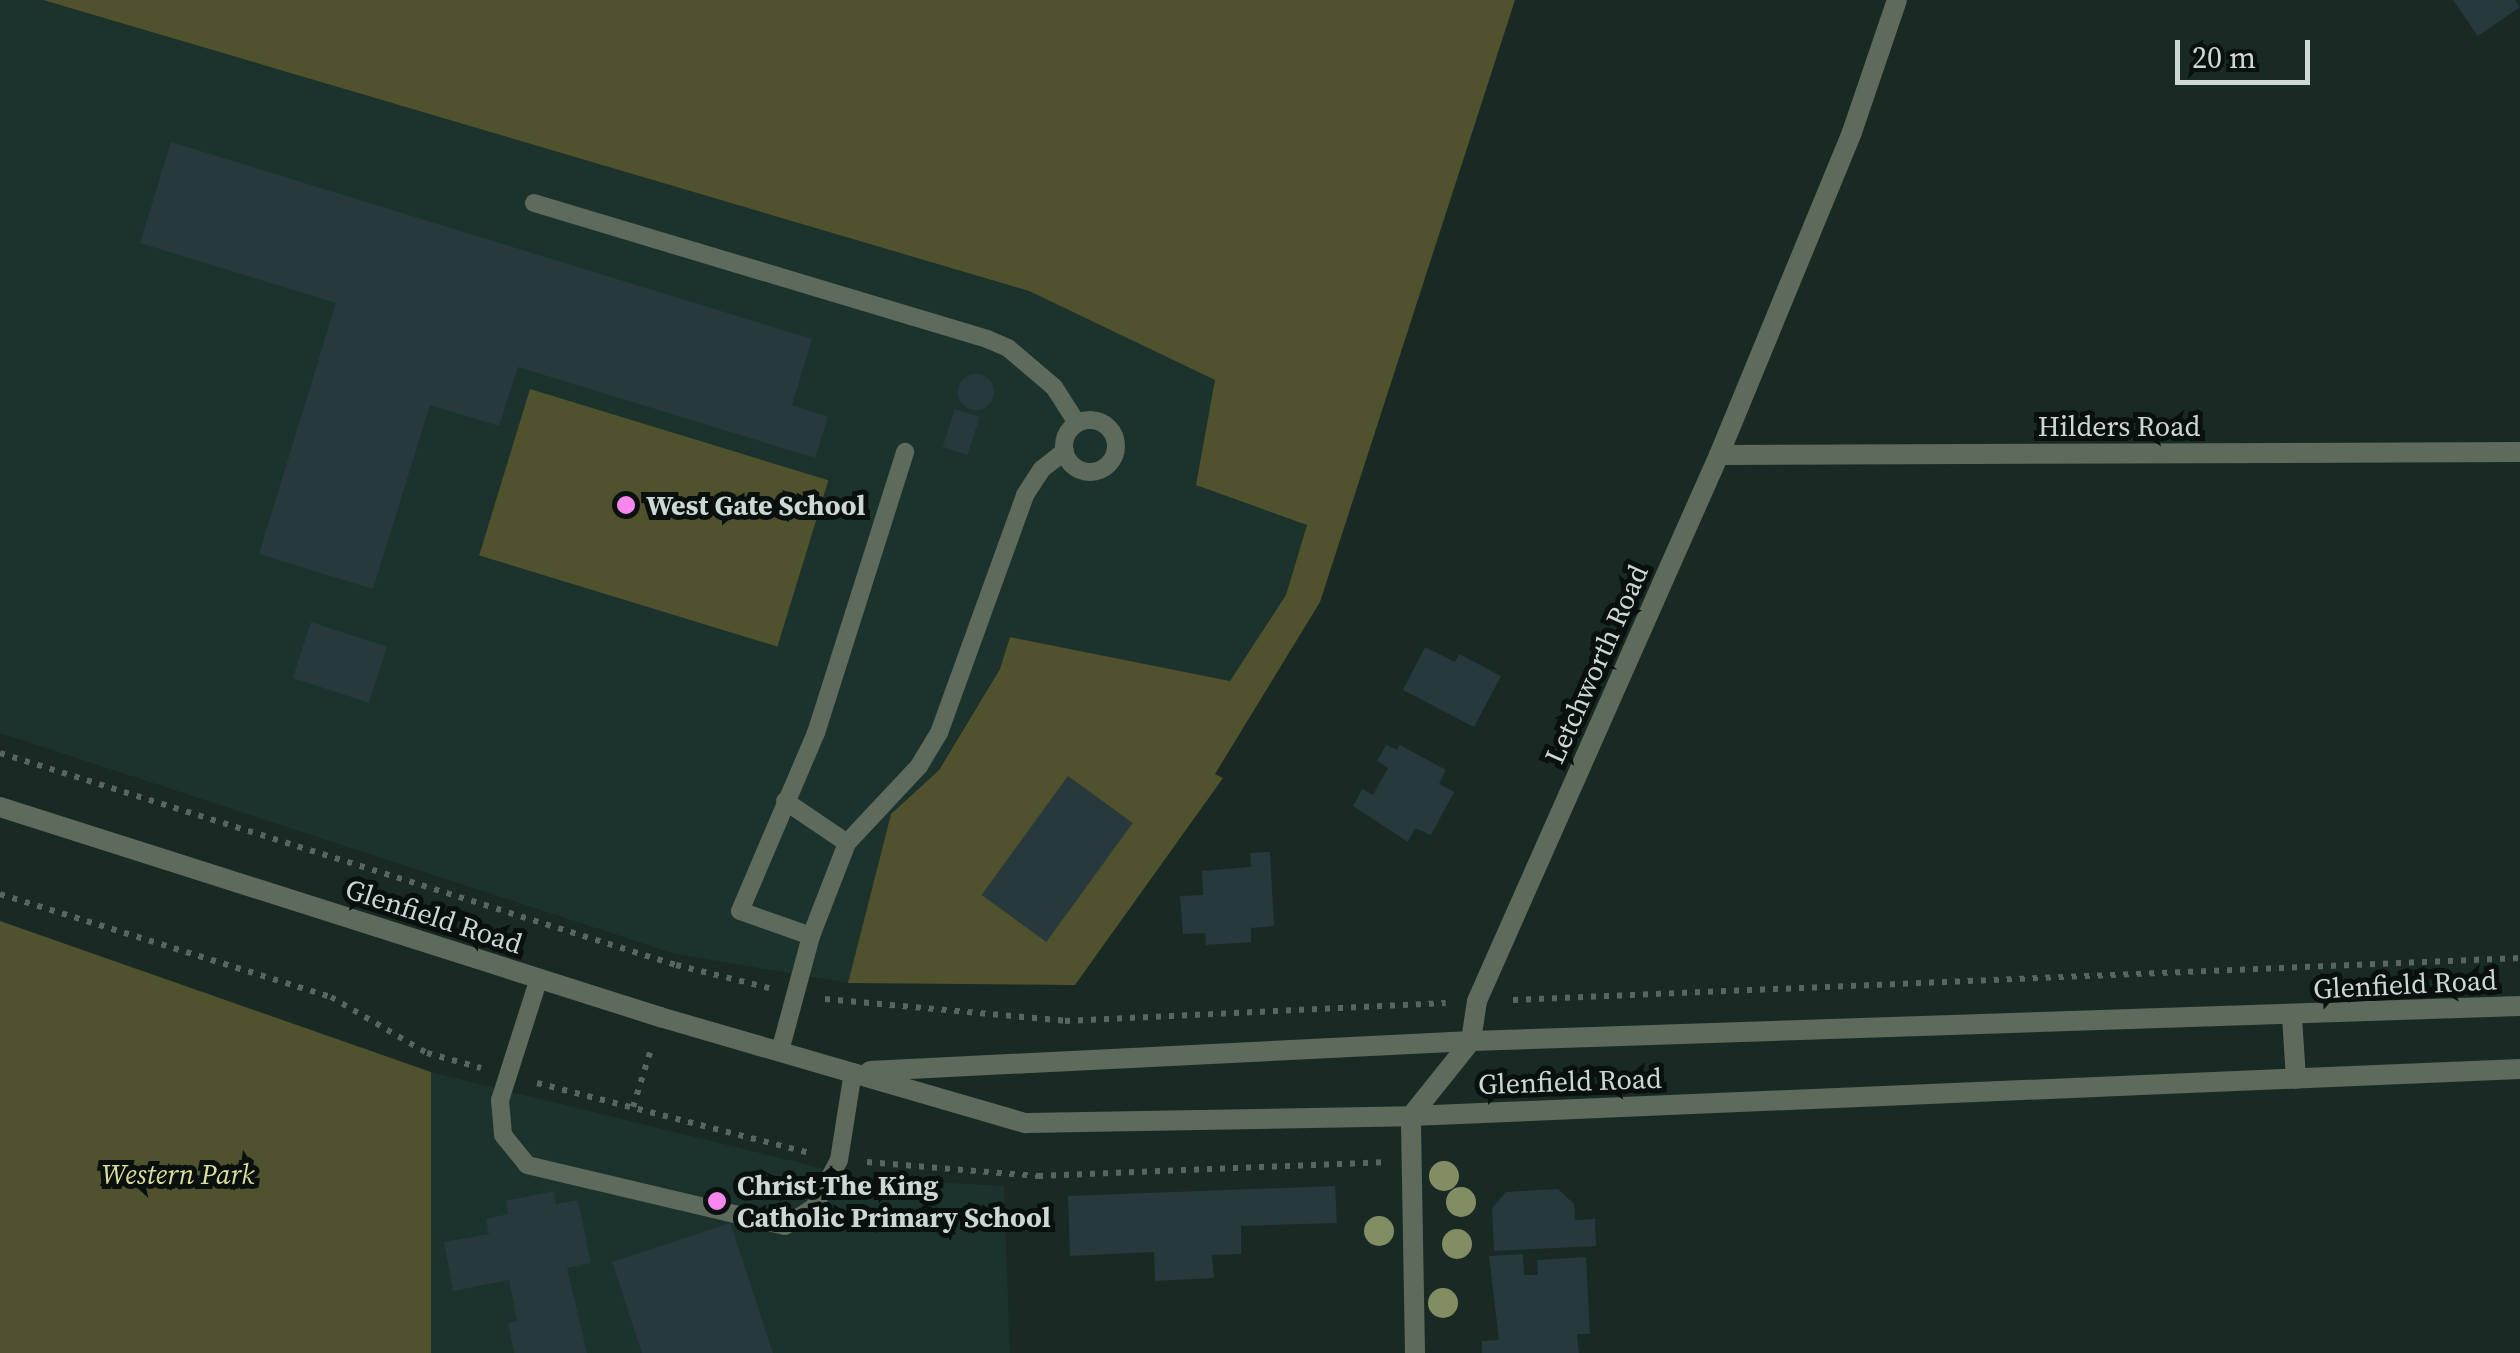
<!DOCTYPE html>
<style>
body{margin:0}
#map{position:relative;width:2520px;height:1353px;overflow:hidden;background:#192924;font-family:"Source Serif 4",serif}
div>[style]{position:absolute}
[style*='--x']{left:calc(var(--x)*1px);top:calc(var(--y)*1px);width:calc(var(--w)*1px);rotate:calc(var(--a)*1deg)}
.built>*{inset:0;background:#1b332c}
.green>*{inset:0;background:#50512d;transform-origin:0 0}
.building>*{inset:0;background:#27393c;transform-origin:0 0}
.round{border-radius:50%}
.path>*{height:6px;margin-top:-3px;transform-origin:0;background:repeating-linear-gradient(90deg,#586661 0 5px,transparent 0 13px)}
.service>*{height:18px;margin:-9px;padding:0 9px;transform-origin:9px;border-radius:9px;background:#5e6a5c}
.service>.ring{margin:-9px;padding:0;box-sizing:content-box;background:none;border:18px solid #5e6a5c;border-radius:50%}
.minor>*{height:20px;margin:-10px;padding:0 10px;transform-origin:10px;border-radius:10px;background:#5e6a5c}
.tertiary>*{height:20px;margin:-10px;padding:0 10px;transform-origin:10px;border-radius:10px;background:#5e6a5c}
.trees>*{width:30px;height:30px;margin:-15px;border-radius:50%;background:#838d64}
.dots>*{width:28px;height:28px;translate:-50% -50%;box-sizing:border-box;border:5px solid #09100e;border-radius:50%}
span{translate:-50% -50%;white-space:nowrap;text-align:center;line-height:1.15;-webkit-text-stroke:10px #09100e;paint-order:stroke}
.street-label{font-size:28px;color:#cdd7d3}
.poi-label{font-size:28px;color:#cdd7d3;font-weight:700}
.left{translate:0 -50%;text-align:left}
.park-label{font-size:28px;color:#dade99;font-style:italic}
.scale{position:absolute;left:2175px;top:40px;width:135px;height:45px;box-sizing:border-box;border:5px solid #cdd7d3;border-top:0;padding-left:12px;font-size:30px;line-height:35px;white-space:nowrap;color:#cdd7d3;-webkit-text-stroke:8px #09100e;paint-order:stroke}
</style>
<div id="map">
<div class="built">
<div style="clip-path:polygon(0 0,43px 0,1029px 291px,1215px 380px,1307px 525px,1286px 595px,1230px 681px,1010px 637px,1000px 669px,938px 770px,891px 814px,848px 983px,675px 954px,0 733px)"></div>
<div style="clip-path:polygon(431px 1072px,862px 1178px,1004px 1186px,1010px 1353px,431px 1353px)"></div>
</div>
<div class="green">
<div style="clip-path:polygon(43px 0,1515px 0,1320px 602px,1215px 774px,1223px 778px,1075px 985px,848px 983px,891px 814px,939px 770px,1000px 669px,1010px 637px,1230px 681px,1286px 595px,1307px 525px,1196px 485px,1215px 380px,1029px 291px)"></div>
<div style="left:530px;top:389px;width:312px;height:174px;rotate:17deg"></div>
<div style="clip-path:polygon(0 921px,431px 1072px,431px 1353px,0 1353px)"></div>
</div>
<div class="building">
<div style="clip-path:polygon(2453px 0,2515px 0,2520px 7px,2478px 36px)"></div>
<div style="clip-path:polygon(171px 142px,812px 339px,792px 405px,828px 417px,815px 458px,518px 367px,499px 426px,430px 405px,373px 589px,259px 554px,336px 303px,140px 243px)"></div>
<div class="round" style="left:958px;top:374px;width:36px;height:36px"></div>
<div style="left:955px;top:409px;width:26px;height:40px;rotate:18deg"></div>
<div style="left:311px;top:622px;width:80px;height:59px;rotate:18deg"></div>
<div style="clip-path:polygon(1425px 647px,1455px 662px,1459px 654px,1501px 676px,1474px 727px,1403px 690px)"></div>
<div style="clip-path:polygon(1386px 745px,1397px 750px,1400px 745px,1446px 770px,1439px 784px,1454px 792px,1431px 835px,1415px 828px,1408px 842px,1353px 806px,1362px 789px,1373px 795px,1388px 768px,1377px 761px)"></div>
<div style="left:1068px;top:776px;width:80px;height:147px;rotate:36deg"></div>
<div style="clip-path:polygon(1270px 852px,1274px 926px,1251px 928px,1251px 942px,1206px 945px,1205px 933px,1183px 934px,1180px 896px,1203px 895px,1202px 871px,1251px 867px,1250px 853px)"></div>
<div style="clip-path:polygon(1335px 1186px,1337px 1223px,1241px 1226px,1241px 1254px,1212px 1255px,1214px 1278px,1155px 1281px,1154px 1252px,1070px 1256px,1068px 1196px)"></div>
<div style="clip-path:polygon(1558px 1189px,1574px 1204px,1575px 1220px,1595px 1219px,1596px 1246px,1494px 1251px,1492px 1208px,1506px 1192px)"></div>
<div style="clip-path:polygon(554px 1191px,556px 1204px,578px 1200px,591px 1263px,567px 1268px,587px 1353px,514px 1353px,508px 1323px,517px 1321px,509px 1280px,453px 1291px,444px 1242px,489px 1234px,486px 1219px,508px 1214px,506px 1201px)"></div>
<div style="clip-path:polygon(730px 1223px,773px 1353px,642px 1353px,612px 1262px)"></div>
<div style="clip-path:polygon(1523px 1254px,1524px 1275px,1538px 1275px,1537px 1260px,1586px 1257px,1590px 1334px,1577px 1334px,1579px 1353px,1482px 1353px,1482px 1341px,1499px 1340px,1489px 1256px)"></div>
</div>
<div class="path">
<div style="--x:0;--y:753;--w:708;--a:17.41"></div>
<div style="--x:676;--y:965;--w:96;--a:13.9"></div>
<div style="--x:0;--y:894;--w:347;--a:17.3"></div>
<div style="--x:331;--y:997;--w:111;--a:30.3"></div>
<div style="--x:427;--y:1053;--w:56;--a:15.5"></div>
<div style="--x:825;--y:999;--w:241;--a:5.2"></div>
<div style="--x:1065;--y:1021;--w:381;--a:-2.7"></div>
<div style="--x:1513;--y:1000;--w:1008;--a:-2.39"></div>
<div style="--x:537;--y:1083;--w:282;--a:14.4"></div>
<div style="--x:633;--y:1107;--w:64;--a:-72.7"></div>
<div style="--x:867;--y:1162;--w:172;--a:4.7"></div>
<div style="--x:1038;--y:1176;--w:345;--a:-2.3"></div>
</div>
<div class="service">
<div style="--x:534;--y:203;--w:473;--a:16.7"></div>
<div style="--x:987;--y:339;--w:23;--a:23"></div>
<div style="--x:1008;--y:348;--w:60;--a:40.3"></div>
<div style="--x:1054;--y:387;--w:43;--a:57.4"></div>
<div class="ring" style="left:1064px;top:420px;width:34px;height:34px"></div>
<div style="--x:785;--y:801;--w:75;--a:34.1"></div>
<div style="--x:811;--y:936;--w:75;--a:-160.6"></div>
<div style="--x:740;--y:911;--w:194;--a:-66.9"></div>
<div style="--x:816;--y:733;--w:295;--a:-72.4"></div>
<div style="--x:539;--y:978;--w:128;--a:107.7"></div>
<div style="--x:500;--y:1100;--w:35;--a:85"></div>
<div style="--x:503;--y:1135;--w:38;--a:51"></div>
<div style="--x:527;--y:1165;--w:265;--a:13.3"></div>
<div style="--x:785;--y:1226;--w:35;--a:-33"></div>
<div style="--x:814;--y:1207;--w:53;--a:-62"></div>
<div style="--x:839;--y:1160;--w:89;--a:-81"></div>
<div style="--x:780;--y:1051;--w:119;--a:-74.9"></div>
<div style="--x:811;--y:936;--w:100;--a:-68.8"></div>
<div style="--x:847;--y:843;--w:105;--a:-46.9"></div>
<div style="--x:919;--y:766;--w:39;--a:-59"></div>
<div style="--x:939;--y:733;--w:253;--a:-70.1"></div>
<div style="--x:1025;--y:495;--w:31;--a:-57"></div>
<div style="--x:1042;--y:469;--w:29;--a:-38"></div>
</div>
<div class="minor">
<div style="--x:1719;--y:455;--w:801;--a:-0.21"></div>
<div style="--x:2292;--y:1017;--w:62;--a:86.3"></div>
<div style="--x:1415;--y:1353;--w:237;--a:-91"></div>
<div style="--x:1411;--y:1116;--w:96;--a:-51.3"></div>
<div style="--x:1471;--y:1041;--w:40;--a:-81.5"></div>
<div style="--x:1477;--y:1001;--w:597;--a:-66.1"></div>
<div style="--x:1719;--y:455;--w:349;--a:-67.6"></div>
<div style="--x:1852;--y:132;--w:139;--a:-71.2"></div>
</div>
<div class="tertiary">
<div style="--x:0;--y:807;--w:693;--a:17.65"></div>
<div style="--x:660;--y:1017;--w:381;--a:16.2"></div>
<div style="--x:1026;--y:1123;--w:385;--a:-1"></div>
<div style="--x:1411;--y:1116;--w:1110;--a:-2.43"></div>
<div style="--x:870;--y:1071;--w:602;--a:-2.86"></div>
<div style="--x:1471;--y:1041;--w:1050;--a:-1.91"></div>
</div>
<div class="trees">
<div style="left:1444px;top:1176px"></div>
<div style="left:1461px;top:1202px"></div>
<div style="left:1379px;top:1231px"></div>
<div style="left:1457px;top:1244px"></div>
<div style="left:1443px;top:1303px"></div>
</div>
<div class="dots">
<div style="left:626px;top:505px;background:#f688ed"></div>
<div style="left:717px;top:1201px;background:#f688ed"></div>
</div>
<div class="street-label">
<span style="left:2119px;top:426px">Hilders Road</span>
<span style="left:1596px;top:664px;rotate:-66deg">Letchworth Road</span>
<span style="left:434px;top:916px;rotate:18deg">Glenfield Road</span>
<span style="left:2405px;top:984px;rotate:-3deg">Glenfield Road</span>
<span style="left:1570px;top:1081px;rotate:-2deg">Glenfield Road</span>
</div>
<div class="poi-label">
<span class="left" style="left:646px;top:505px">West Gate School</span>
<span class="left" style="left:737px;top:1201px">Christ The King<br>Catholic Primary School</span>
</div>
<div class="park-label">
<span style="left:178px;top:1174px">Western Park</span>
</div>
<div class="scale">20 m</div>
</div>
